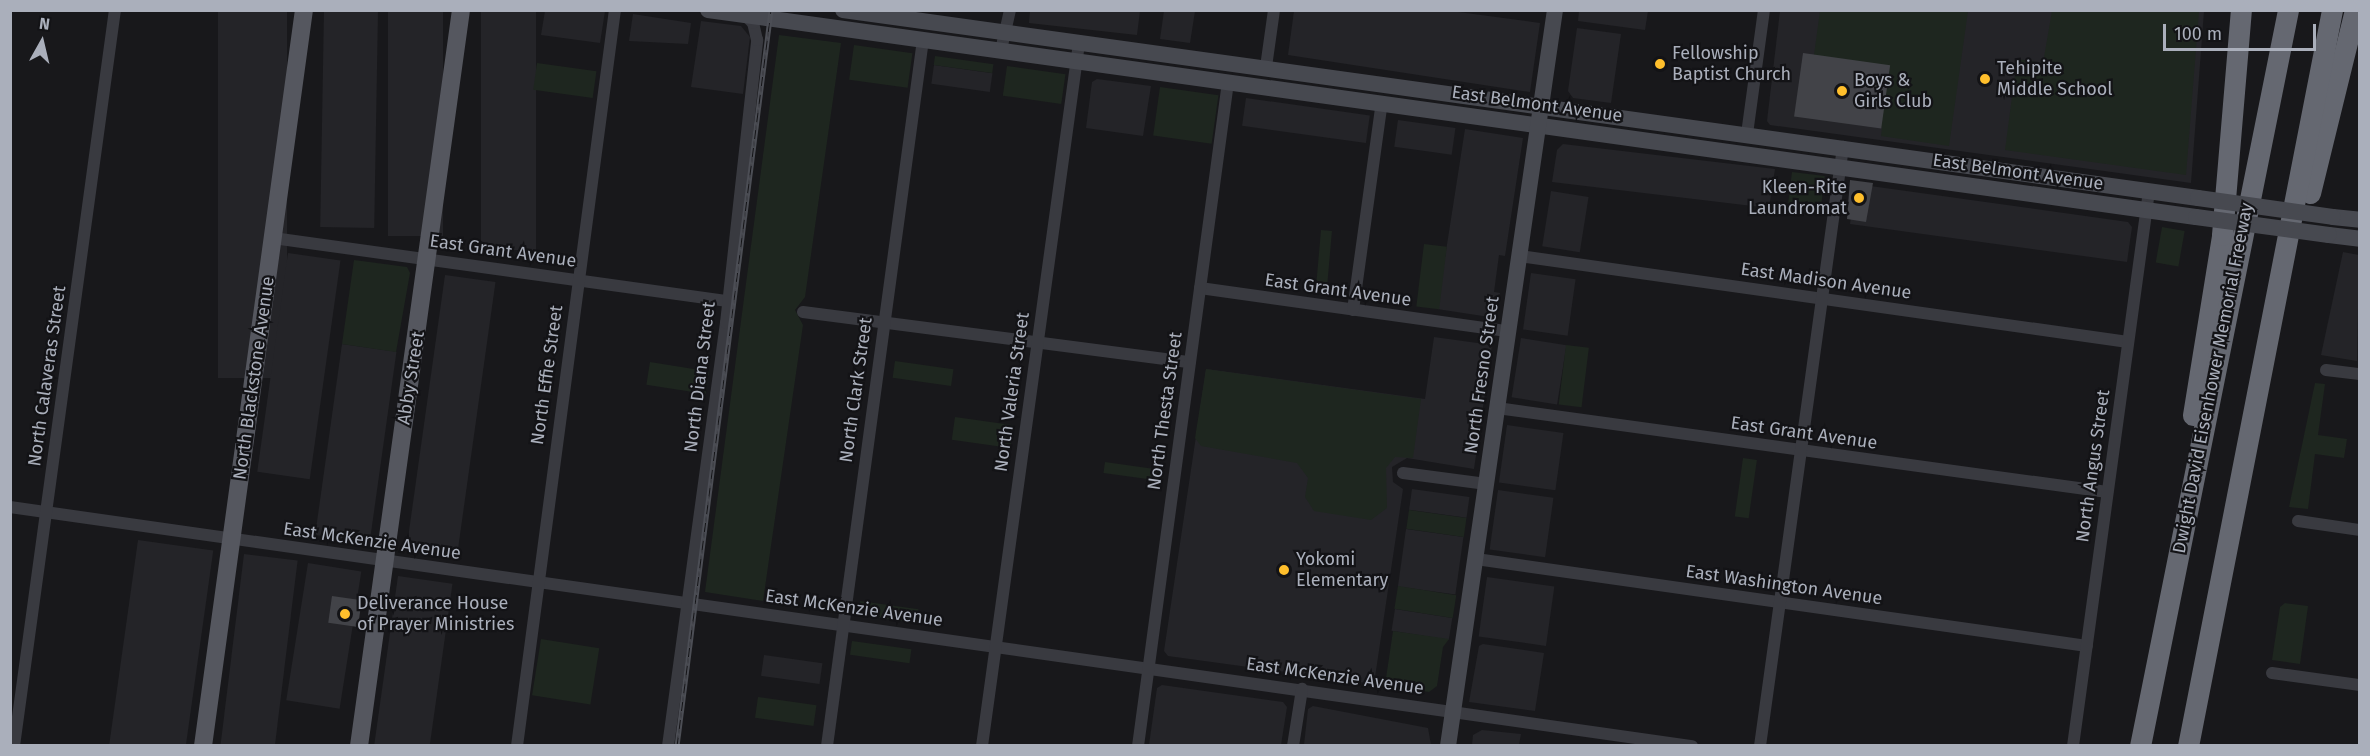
<!DOCTYPE html>
<style>
body{margin:0}
#map{position:relative;width:2370px;height:756px;overflow:hidden;background:#18181b;font-family:"Fira Sans",sans-serif}
div>[style]{position:absolute}
[style*='--x']{left:calc(var(--x)*1px);top:calc(var(--y)*1px);width:calc(var(--w)*1px);rotate:calc(var(--a)*1deg)}
.built>*{inset:0;background:#242428;transform-origin:0 0}
.green>*{inset:0;background:#1e261f;transform-origin:0 0}
.building>*{inset:0;background:#424348;transform-origin:0 0}
.minor>*{height:12px;margin:-6px;padding:0 6px;transform-origin:6px;border-radius:6px;background:#393a40}
.secondary>*{height:16px;margin:-8px;padding:0 8px;transform-origin:8px;border-radius:8px;background:#474950}
.primary>*{height:18px;margin:-9px;padding:0 9px;transform-origin:9px;border-radius:9px;background:#55575f}
.motorway>*{height:21px;margin:-10.5px;padding:0 10.5px;transform-origin:10.5px;border-radius:10.5px;background:#656871}
.rail>*{height:5px;margin-top:-2.5px;transform-origin:0;background:repeating-linear-gradient(90deg,#131316 0 9px,#4c4e55 0 18px);box-sizing:border-box;border-block:2px solid #4c4e55}
.secondary-bridge>*{height:16px;margin:-8px;padding:0 8px;transform-origin:8px;border-radius:8px;background:#474950}
.dots>*{width:16px;height:16px;translate:-50% -50%;box-sizing:border-box;border:3px solid #131316;border-radius:50%}
span{translate:-50% -50%;white-space:nowrap;text-align:center;line-height:1.15;-webkit-text-stroke:4.5px #131316;paint-order:stroke}
.poi-label{font-size:18px;color:#aaafbb}
.left{translate:0 -50%;text-align:left}
.right{translate:-100% -50%;text-align:right}
.street-label{font-size:18px;color:#aaafbb}
.frame{position:absolute;inset:0;border:12px solid #aaafbb;pointer-events:none}
.north{position:absolute;left:12px;top:12px;width:60px;height:60px;-webkit-text-stroke:4px #131316;paint-order:stroke;rotate:8deg;font-size:16px;font-weight:700;line-height:24px;text-align:center;color:#aaafbb}
.north::after{content:'';display:block;margin:auto;width:21px;height:27px;background:#aaafbb;clip-path:polygon(50% 0,100% 100%,50% 72%,0 100%)}
.scale{position:absolute;left:2163px;top:24px;width:153px;height:27px;box-sizing:border-box;border:3px solid #aaafbb;border-top:0;padding-left:8px;font-size:18px;line-height:21px;white-space:nowrap;color:#aaafbb;-webkit-text-stroke:4px #131316;paint-order:stroke}
</style>
<div id="map">
<div class="built">
<div style="left:324px;top:10px;width:54px;height:217px;rotate:1deg"></div>
<div style="left:218px;top:11px;width:69px;height:367px"></div>
<div style="left:388px;top:11px;width:55px;height:225px"></div>
<div style="left:481px;top:11px;width:55px;height:239px"></div>
<div style="clip-path:polygon(545px 11px,605px 11px,600px 43px,541px 35px)"></div>
<div style="clip-path:polygon(1030px 11px,1030px 10px,1140px 11px,1137px 35px,1029px 23px)"></div>
<div style="clip-path:polygon(1164px 11px,1195px 11px,1190px 43px,1160px 39px)"></div>
<div style="clip-path:polygon(1451px 11px,1540px 23px,1530px 92px,1288px 55px,1294px 11px)"></div>
<div style="clip-path:polygon(1579px 11px,1648px 11px,1645px 30px,1578px 21px)"></div>
<div style="clip-path:polygon(1780px 11px,2204px 11px,2191px 183px,1770px 125px,1767px 121px)"></div>
<div style="clip-path:polygon(633px 14px,691px 23px,688px 44px,629px 41px)"></div>
<div style="clip-path:polygon(701px 21px,741px 26px,750px 37px,743px 94px,691px 87px)"></div>
<div style="clip-path:polygon(1577px 28px,1621px 34px,1611px 103px,1573px 98px,1568px 91px)"></div>
<div style="left:934px;top:65px;width:59px;height:19px;rotate:8deg"></div>
<div style="clip-path:polygon(1097px 79px,1151px 86px,1143px 136px,1086px 128px,1092px 82px)"></div>
<div style="left:1246px;top:98px;width:125px;height:28px;rotate:8deg"></div>
<div style="left:1398px;top:120px;width:58px;height:27px;rotate:8deg"></div>
<div style="clip-path:polygon(1465px 129px,1523px 138px,1505px 256px,1499px 255px,1494px 292px,1500px 293px,1496px 318px,1437px 309px)"></div>
<div style="clip-path:polygon(1563px 144px,1775px 169px,1769px 208px,1552px 182px,1557px 150px)"></div>
<div style="clip-path:polygon(1856px 184px,2128px 222px,2132px 227px,2127px 262px,1850px 224px)"></div>
<div style="left:1551px;top:191px;width:38px;height:56px;rotate:9deg"></div>
<div style="clip-path:polygon(2343px 252px,2359px 255px,2357px 361px,2321px 355px)"></div>
<div style="left:288px;top:253px;width:53px;height:221px;rotate:8deg"></div>
<div style="left:1531px;top:273px;width:45px;height:57px;rotate:8deg"></div>
<div style="left:445px;top:275px;width:51px;height:277px;rotate:8deg"></div>
<div style="clip-path:polygon(1434px 337px,1492px 345px,1474px 469px,1407px 458px,1392px 467px,1393px 482px,1403px 489px,1374px 684px,1168px 656px,1164px 651px,1206px 369px,1425px 399px)"></div>
<div style="left:1521px;top:338px;width:46px;height:60px;rotate:9deg"></div>
<div style="left:342px;top:344px;width:55px;height:193px;rotate:8deg"></div>
<div style="left:1507px;top:425px;width:57px;height:58px;rotate:8deg"></div>
<div style="left:1412px;top:489px;width:58px;height:21px;rotate:8deg"></div>
<div style="left:1498px;top:490px;width:56px;height:60px;rotate:8deg"></div>
<div style="left:1406px;top:529px;width:58px;height:58px;rotate:8deg"></div>
<div style="left:138px;top:540px;width:76px;height:207px;rotate:8deg"></div>
<div style="left:244px;top:554px;width:54px;height:193px;rotate:7deg"></div>
<div style="left:308px;top:563px;width:54px;height:139px;rotate:9deg"></div>
<div style="left:398px;top:576px;width:55px;height:171px;rotate:8deg"></div>
<div style="left:1487px;top:577px;width:68px;height:60px;rotate:8deg"></div>
<div style="left:1395px;top:609px;width:58px;height:22px;rotate:9deg"></div>
<div style="clip-path:polygon(1483px 644px,1544px 653px,1535px 711px,1469px 702px,1479px 646px)"></div>
<div style="left:764px;top:655px;width:59px;height:21px;rotate:8deg"></div>
<div style="clip-path:polygon(1162px 685px,1283px 702px,1287px 707px,1281px 745px,1149px 745px,1157px 688px)"></div>
<div style="clip-path:polygon(1313px 706px,1428px 728px,1431px 745px,1304px 745px,1308px 709px)"></div>
<div style="clip-path:polygon(1482px 730px,1521px 734px,1519px 745px,1472px 745px,1473px 735px)"></div>
</div>
<div class="green">
<div style="clip-path:polygon(1820px 11px,1968px 11px,1949px 146px,1881px 136px,1882px 128px,1814px 55px)"></div>
<div style="clip-path:polygon(2052px 11px,2199px 11px,2186px 175px,2005px 150px,2017px 59px,2043px 63px)"></div>
<div style="clip-path:polygon(779px 35px,841px 43px,805px 297px,795px 310px,803px 325px,763px 601px,705px 592px)"></div>
<div style="left:854px;top:45px;width:59px;height:35px;rotate:8deg"></div>
<div style="left:935px;top:56px;width:59px;height:9px;rotate:8deg"></div>
<div style="left:537px;top:63px;width:60px;height:27px;rotate:8deg"></div>
<div style="left:1007px;top:66px;width:59px;height:30px;rotate:8deg"></div>
<div style="left:1160px;top:87px;width:59px;height:49px;rotate:8deg"></div>
<div style="left:1792px;top:172px;width:33px;height:39px;rotate:7deg"></div>
<div style="left:2162px;top:227px;width:23px;height:36px;rotate:10deg"></div>
<div style="left:1321px;top:230px;width:11px;height:63px;rotate:5deg"></div>
<div style="left:1424px;top:244px;width:23px;height:63px;rotate:7deg"></div>
<div style="clip-path:polygon(354px 260px,407px 267px,410px 273px,396px 352px,342px 344px)"></div>
<div style="left:1566px;top:345px;width:23px;height:60px;rotate:7deg"></div>
<div style="left:895px;top:361px;width:59px;height:17px;rotate:8deg"></div>
<div style="left:650px;top:362px;width:60px;height:23px;rotate:9deg"></div>
<div style="clip-path:polygon(1206px 369px,1421px 399px,1413px 458px,1395px 457px,1386px 468px,1387px 508px,1371px 520px,1314px 511px,1305px 497px,1308px 478px,1297px 463px,1201px 446px,1195px 438px)"></div>
<div style="clip-path:polygon(2315px 383px,2325px 384px,2318px 435px,2347px 439px,2344px 458px,2315px 454px,2308px 509px,2289px 507px)"></div>
<div style="left:955px;top:417px;width:59px;height:23px;rotate:8deg"></div>
<div style="left:1743px;top:458px;width:14px;height:59px;rotate:8deg"></div>
<div style="left:1105px;top:462px;width:59px;height:11px;rotate:8deg"></div>
<div style="left:1409px;top:510px;width:58px;height:19px;rotate:8deg"></div>
<div style="left:1398px;top:586px;width:59px;height:23px;rotate:9deg"></div>
<div style="left:860px;top:601px;width:59px;height:14px;rotate:8deg"></div>
<div style="clip-path:polygon(2285px 603px,2308px 606px,2300px 664px,2272px 660px,2280px 607px)"></div>
<div style="clip-path:polygon(1393px 631px,1449px 639px,1443px 647px,1437px 686px,1429px 692px,1385px 685px)"></div>
<div style="left:541px;top:639px;width:59px;height:57px;rotate:9deg"></div>
<div style="left:852px;top:641px;width:60px;height:14px;rotate:8deg"></div>
<div style="left:758px;top:697px;width:59px;height:21px;rotate:8deg"></div>
</div>
<div class="building">
<div style="left:1803px;top:53px;width:88px;height:64px;rotate:8deg"></div>
<div style="clip-path:polygon(1850px 180px,1873px 183px,1866px 222px,1847px 219px)"></div>
<div style="left:332px;top:596px;width:30px;height:27px;rotate:8deg"></div>
</div>
<div class="minor">
<div style="--x:1001;--y:50;--w:41;--a:-77.3"></div>
<div style="--x:1266;--y:67;--w:58;--a:-82"></div>
<div style="--x:1747;--y:134;--w:125;--a:-82.2"></div>
<div style="--x:273;--y:238;--w:459;--a:7.9"></div>
<div style="--x:1520;--y:256;--w:614;--a:8.05"></div>
<div style="--x:1200;--y:288;--w:310;--a:8"></div>
<div style="--x:1353;--y:310;--w:210;--a:-82.1"></div>
<div style="--x:803;--y:312;--w:390;--a:7.4"></div>
<div style="--x:2326;--y:370;--w:34;--a:7"></div>
<div style="--x:1497;--y:408;--w:616;--a:7.84"></div>
<div style="--x:1403;--y:473;--w:84;--a:7.5"></div>
<div style="--x:10;--y:507;--w:1699;--a:8.09"></div>
<div style="--x:2298;--y:521;--w:63;--a:8.3"></div>
<div style="--x:1476;--y:559;--w:617;--a:8.1"></div>
<div style="--x:2272;--y:673;--w:89;--a:7.8"></div>
<div style="--x:14;--y:746;--w:743;--a:-82.19"></div>
<div style="--x:517;--y:746;--w:742;--a:-82.42"></div>
<div style="--x:668;--y:746;--w:427;--a:-82.2"></div>
<div style="--x:726;--y:323;--w:285;--a:-83.7"></div>
<div style="--x:757;--y:40;--w:17;--a:-103"></div>
<div style="--x:753;--y:23;--w:11;--a:-135"></div>
<div style="--x:827;--y:746;--w:712;--a:-82.26"></div>
<div style="--x:982;--y:746;--w:710;--a:-82.14"></div>
<div style="--x:1138;--y:746;--w:670;--a:-82.28"></div>
<div style="--x:1293;--y:746;--w:58;--a:-81"></div>
<div style="--x:1760;--y:746;--w:605;--a:-82.11"></div>
<div style="--x:2073;--y:746;--w:560;--a:-82.2"></div>
</div>
<div class="secondary">
<div style="--x:708;--y:10;--w:1502;--a:7.92"></div>
<div style="--x:843;--y:10;--w:1368;--a:7.9"></div>
<div style="--x:2333;--y:217;--w:27;--a:6"></div>
<div style="--x:2329;--y:235;--w:31;--a:7"></div>
<div style="--x:1448;--y:746;--w:744;--a:-81.73"></div>
</div>
<div class="primary">
<div style="--x:203;--y:746;--w:743;--a:-82.19"></div>
<div style="--x:359;--y:746;--w:743;--a:-82.11"></div>
</div>
<div class="motorway">
<div style="--x:2310;--y:193;--w:188;--a:-76.2"></div>
<div style="--x:2193;--y:415;--w:182;--a:-80.8"></div>
<div style="--x:2222;--y:235;--w:226;--a:-85.2"></div>
<div style="--x:2140;--y:746;--w:751;--a:-78.63"></div>
<div style="--x:2188;--y:746;--w:750;--a:-78.93"></div>
</div>
<div class="rail">
<div style="--x:677;--y:746;--w:742;--a:-82.72"></div>
</div>
<div class="secondary-bridge">
<div style="--x:2198;--y:198;--w:136;--a:8"></div>
<div style="--x:2196;--y:217;--w:134;--a:7.7"></div>
</div>
<div class="dots">
<div style="left:1660px;top:64px;background:#ffbf2c"></div>
<div style="left:1985px;top:79px;background:#ffbf2c"></div>
<div style="left:1842px;top:91px;background:#ffbf2c"></div>
<div style="left:1859px;top:198px;background:#ffbf2c"></div>
<div style="left:1284px;top:570px;background:#ffbf2c"></div>
<div style="left:345px;top:614px;background:#ffbf2c"></div>
</div>
<div class="poi-label">
<span class="left" style="left:1672px;top:64px">Fellowship<br>Baptist Church</span>
<span class="left" style="left:1997px;top:79px">Tehipite<br>Middle School</span>
<span class="left" style="left:1854px;top:91px">Boys &amp;<br>Girls Club</span>
<span class="right" style="left:1847px;top:198px">Kleen-Rite<br>Laundromat</span>
<span class="left" style="left:1296px;top:570px">Yokomi<br>Elementary</span>
<span class="left" style="left:357px;top:614px">Deliverance House<br>of Prayer Ministries</span>
</div>
<div class="street-label">
<span style="left:1537px;top:104px;rotate:8deg">East Belmont Avenue</span>
<span style="left:2018px;top:172px;rotate:8deg">East Belmont Avenue</span>
<span style="left:503px;top:251px;rotate:8deg">East Grant Avenue</span>
<span style="left:1826px;top:281px;rotate:8deg">East Madison Avenue</span>
<span style="left:1338px;top:290px;rotate:8deg">East Grant Avenue</span>
<span style="left:547px;top:375px;rotate:-82deg">North Effie Street</span>
<span style="left:1482px;top:375px;rotate:-82deg">North Fresno Street</span>
<span style="left:47px;top:376px;rotate:-82deg">North Calaveras Street</span>
<span style="left:700px;top:377px;rotate:-83deg">North Diana Street</span>
<span style="left:254px;top:378px;rotate:-82deg">North Blackstone Avenue</span>
<span style="left:411px;top:378px;rotate:-81deg">Abby Street</span>
<span style="left:2213px;top:378px;rotate:-79deg">Dwight David Eisenhower Memorial Freeway</span>
<span style="left:856px;top:390px;rotate:-82deg">North Clark Street</span>
<span style="left:1012px;top:392px;rotate:-82deg">North Valeria Street</span>
<span style="left:1165px;top:411px;rotate:-82deg">North Thesta Street</span>
<span style="left:1804px;top:433px;rotate:8deg">East Grant Avenue</span>
<span style="left:2093px;top:466px;rotate:-82deg">North Angus Street</span>
<span style="left:372px;top:541px;rotate:8deg">East McKenzie Avenue</span>
<span style="left:1784px;top:585px;rotate:8deg">East Washington Avenue</span>
<span style="left:854px;top:608px;rotate:8deg">East McKenzie Avenue</span>
<span style="left:1335px;top:676px;rotate:8deg">East McKenzie Avenue</span>
</div>
<div class="frame"></div>
<div class="north">N</div>
<div class="scale">100 m</div>
</div>
